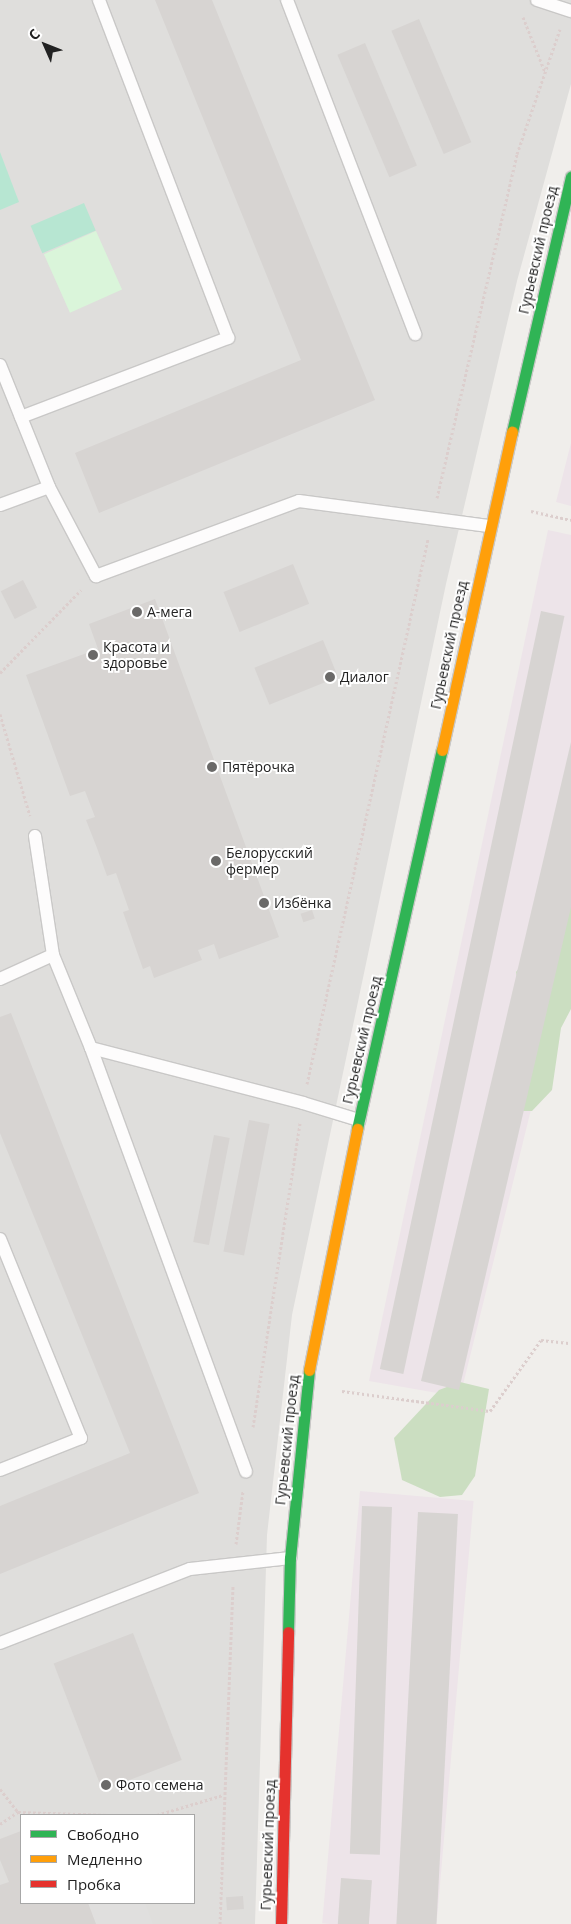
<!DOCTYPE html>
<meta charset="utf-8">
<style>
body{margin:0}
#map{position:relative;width:571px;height:1924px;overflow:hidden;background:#f0eeeb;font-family:"Open Sans",sans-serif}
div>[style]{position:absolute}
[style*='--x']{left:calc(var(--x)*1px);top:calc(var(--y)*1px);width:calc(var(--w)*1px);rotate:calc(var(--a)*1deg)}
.residential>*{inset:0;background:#dfdedc}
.industrial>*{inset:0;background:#ede4e9;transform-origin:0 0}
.forest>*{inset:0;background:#cbdec1}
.park>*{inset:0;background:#daf5da;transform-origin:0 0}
.pitch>*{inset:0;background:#b7e6d2;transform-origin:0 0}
.parking>*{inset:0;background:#e0dfde}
.building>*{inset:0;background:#d7d4d2;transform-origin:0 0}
.path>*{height:3px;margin-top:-1.5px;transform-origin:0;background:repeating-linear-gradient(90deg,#dccecd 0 2.5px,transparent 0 5px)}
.roads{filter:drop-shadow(1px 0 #c9c8c7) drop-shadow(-1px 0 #c9c8c7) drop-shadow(0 1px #c9c8c7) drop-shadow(0 -1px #c9c8c7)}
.lane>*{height:12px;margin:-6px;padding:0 6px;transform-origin:6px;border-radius:6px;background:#fdfcfc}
.fast>*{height:11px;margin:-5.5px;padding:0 5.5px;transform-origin:5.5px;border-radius:5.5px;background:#30b455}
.slow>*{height:11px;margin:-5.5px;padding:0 5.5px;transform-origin:5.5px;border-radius:5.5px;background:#ff9f0a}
.jam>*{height:11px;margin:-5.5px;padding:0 5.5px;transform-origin:5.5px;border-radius:5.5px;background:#e5322d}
.dots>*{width:14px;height:14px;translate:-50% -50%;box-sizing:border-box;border:2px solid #fff;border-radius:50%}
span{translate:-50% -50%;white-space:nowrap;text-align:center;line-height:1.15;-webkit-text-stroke:4px #fff;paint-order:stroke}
.street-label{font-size:14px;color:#222}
.poi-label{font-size:14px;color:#222}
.left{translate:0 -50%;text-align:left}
.legend{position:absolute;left:20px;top:1814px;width:175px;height:90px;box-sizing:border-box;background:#fff;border:1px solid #a7a7a7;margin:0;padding:6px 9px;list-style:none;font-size:15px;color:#222}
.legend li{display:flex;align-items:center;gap:10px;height:25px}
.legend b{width:25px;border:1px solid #a7a7a7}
.north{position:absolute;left:20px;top:20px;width:50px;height:50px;-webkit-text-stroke:4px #fff;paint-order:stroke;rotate:314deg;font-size:14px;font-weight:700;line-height:20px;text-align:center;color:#222}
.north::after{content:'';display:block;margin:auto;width:18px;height:22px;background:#222;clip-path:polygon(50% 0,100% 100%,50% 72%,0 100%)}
</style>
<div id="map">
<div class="residential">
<div style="clip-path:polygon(evenodd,0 0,571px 0,571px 84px,517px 281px,446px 584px,292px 1315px,267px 1535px,255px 1924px,0 1924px,0 0,21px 1815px,194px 1815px,194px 1903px,21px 1903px,21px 1815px)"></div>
</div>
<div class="industrial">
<div style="clip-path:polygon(571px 443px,571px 506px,556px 502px)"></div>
<div style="clip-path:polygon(548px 530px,571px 535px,571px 948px,460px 1397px,369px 1381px)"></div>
<div style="left:360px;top:1491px;width:114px;height:434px;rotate:5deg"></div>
</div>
<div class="forest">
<div style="clip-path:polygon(571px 884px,571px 1009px,561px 1028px,552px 1090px,532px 1111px,518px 1111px,523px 1008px,516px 972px,553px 925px)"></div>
<div style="clip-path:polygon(460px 1382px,489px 1389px,475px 1476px,462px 1495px,440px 1497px,402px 1480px,394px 1438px,439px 1390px)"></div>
</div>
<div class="park">
<div style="left:96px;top:231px;width:64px;height:57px;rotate:66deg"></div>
</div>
<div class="pitch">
<div style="clip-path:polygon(0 152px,19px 202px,0 210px)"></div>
<div style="left:84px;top:203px;width:30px;height:58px;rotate:67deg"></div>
</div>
<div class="parking">
<div style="clip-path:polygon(88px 1903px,145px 1903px,153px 1924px,96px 1924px)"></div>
</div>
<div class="building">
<div style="clip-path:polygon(155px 0,212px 0,375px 400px,99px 513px,75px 453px,301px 360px)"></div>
<div style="left:419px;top:19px;width:134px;height:30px;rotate:67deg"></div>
<div style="left:365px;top:43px;width:133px;height:30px;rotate:67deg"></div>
<div style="left:293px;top:564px;width:43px;height:75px;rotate:68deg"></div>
<div style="left:23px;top:580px;width:31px;height:25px;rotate:63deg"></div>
<div style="clip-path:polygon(155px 599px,279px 937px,219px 959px,214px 944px,198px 950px,202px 960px,154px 978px,150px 966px,143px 969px,123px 912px,129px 910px,116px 873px,107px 876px,97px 848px,86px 820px,95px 817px,85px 791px,70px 796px,26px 675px,98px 649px,89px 624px)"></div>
<div style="left:541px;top:611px;width:24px;height:775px;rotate:12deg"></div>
<div style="left:323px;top:640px;width:40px;height:74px;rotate:68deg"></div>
<div style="clip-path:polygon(571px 742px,571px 907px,459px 1390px,421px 1381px)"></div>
<div style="left:312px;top:910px;width:9px;height:12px;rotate:72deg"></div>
<div style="clip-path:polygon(11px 1013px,199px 1493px,0 1574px,0 1506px,130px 1453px,0 1133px,0 1017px)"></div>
<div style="left:249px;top:1120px;width:21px;height:134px;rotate:11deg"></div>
<div style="left:214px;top:1135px;width:16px;height:109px;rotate:11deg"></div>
<div style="left:362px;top:1506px;width:30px;height:348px;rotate:2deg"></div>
<div style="left:418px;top:1512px;width:40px;height:413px;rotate:3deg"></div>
<div style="left:133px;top:1633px;width:136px;height:85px;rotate:69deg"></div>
<div style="clip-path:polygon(21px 1831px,21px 1903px,88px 1903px,96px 1924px,0 1924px,0 1885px,9px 1882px,0 1860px,0 1839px)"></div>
<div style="left:341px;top:1878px;width:31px;height:46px;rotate:4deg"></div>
<div style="left:243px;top:1896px;width:13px;height:17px;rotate:86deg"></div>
</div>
<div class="path">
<div style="--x:523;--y:17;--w:59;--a:68.2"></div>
<div style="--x:437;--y:498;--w:353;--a:-76.9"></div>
<div style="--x:517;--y:154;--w:132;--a:-71"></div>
<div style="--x:531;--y:511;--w:41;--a:12.7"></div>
<div style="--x:0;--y:673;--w:116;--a:-45.7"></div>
<div style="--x:0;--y:714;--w:106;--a:73.6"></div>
<div style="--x:307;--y:1084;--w:558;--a:-77.48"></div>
<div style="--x:342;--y:1391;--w:149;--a:7.7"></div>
<div style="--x:490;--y:1411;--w:87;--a:-54.3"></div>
<div style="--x:541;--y:1340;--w:30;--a:6"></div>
<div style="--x:253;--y:1427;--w:309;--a:-81.2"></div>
<div style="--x:236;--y:1544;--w:53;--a:-82.5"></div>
<div style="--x:0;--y:1789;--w:29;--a:52"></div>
<div style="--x:157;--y:1815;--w:69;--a:-16.9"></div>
<div style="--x:0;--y:1824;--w:22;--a:-34"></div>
<div style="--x:18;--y:1812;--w:91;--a:1.9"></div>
<div style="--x:220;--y:1924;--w:339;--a:-87.8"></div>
</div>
<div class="roads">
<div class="lane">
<div style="--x:287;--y:0;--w:358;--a:69"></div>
<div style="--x:537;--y:0;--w:36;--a:18"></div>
<div style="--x:0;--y:365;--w:131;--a:68.1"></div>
<div style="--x:21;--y:417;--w:222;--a:-20.9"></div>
<div style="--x:228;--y:338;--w:362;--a:-110.9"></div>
<div style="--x:0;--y:505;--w:52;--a:-20.2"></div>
<div style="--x:49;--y:487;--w:101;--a:62.2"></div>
<div style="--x:96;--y:576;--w:216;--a:-20.3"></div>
<div style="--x:299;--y:501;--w:193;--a:7.5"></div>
<div style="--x:35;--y:836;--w:120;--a:81.4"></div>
<div style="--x:0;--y:979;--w:58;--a:-24.4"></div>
<div style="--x:53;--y:955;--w:100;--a:67.8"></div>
<div style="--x:91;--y:1048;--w:219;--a:14.5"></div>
<div style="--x:303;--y:1103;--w:59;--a:16.9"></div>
<div style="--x:91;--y:1048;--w:451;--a:69.9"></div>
<div style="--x:0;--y:1239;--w:215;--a:67.9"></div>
<div style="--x:81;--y:1438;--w:87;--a:158.4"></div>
<div style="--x:0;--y:1643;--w:204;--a:-21.3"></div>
<div style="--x:190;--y:1569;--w:101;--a:-6.3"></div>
</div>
<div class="fast">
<div style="--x:512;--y:432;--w:262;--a:-77"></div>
<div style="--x:357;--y:1129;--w:388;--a:-77.4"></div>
<div style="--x:288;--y:1632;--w:74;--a:-88.5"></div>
<div style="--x:290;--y:1558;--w:189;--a:-84.2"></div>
</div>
<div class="slow">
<div style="--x:442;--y:750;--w:326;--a:-77.6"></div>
<div style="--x:309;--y:1370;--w:246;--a:-78.7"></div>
</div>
<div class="jam">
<div style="--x:281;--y:1924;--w:292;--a:-88.6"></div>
</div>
</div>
<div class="dots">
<div style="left:137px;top:612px;background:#6a6968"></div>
<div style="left:93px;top:655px;background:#6a6968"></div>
<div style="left:330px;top:677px;background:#6a6968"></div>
<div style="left:212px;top:767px;background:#6a6968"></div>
<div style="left:216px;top:861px;background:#6a6968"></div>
<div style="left:264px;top:903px;background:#6a6968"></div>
<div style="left:106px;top:1785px;background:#6a6968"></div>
</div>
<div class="street-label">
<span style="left:538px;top:250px;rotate:-77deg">Гурьевский проезд</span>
<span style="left:449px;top:645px;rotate:-78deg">Гурьевский проезд</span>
<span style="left:362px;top:1040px;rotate:-77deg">Гурьевский проезд</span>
<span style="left:287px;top:1440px;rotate:-84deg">Гурьевский проезд</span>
<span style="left:268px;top:1845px;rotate:-88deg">Гурьевский проезд</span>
</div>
<div class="poi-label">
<span class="left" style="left:147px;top:612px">А-мега</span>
<span class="left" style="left:103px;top:655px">Красота и<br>здоровье</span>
<span class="left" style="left:340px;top:677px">Диалог</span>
<span class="left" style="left:222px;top:767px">Пятёрочка</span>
<span class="left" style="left:226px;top:861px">Белорусский<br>фермер</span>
<span class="left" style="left:274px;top:903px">Избёнка</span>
<span class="left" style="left:116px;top:1785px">Фото семена</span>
</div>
<ul class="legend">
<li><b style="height:6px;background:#30b455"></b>Свободно</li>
<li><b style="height:6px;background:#ff9f0a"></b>Медленно</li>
<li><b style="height:6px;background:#e5322d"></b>Пробка</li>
</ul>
<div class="north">С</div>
</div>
